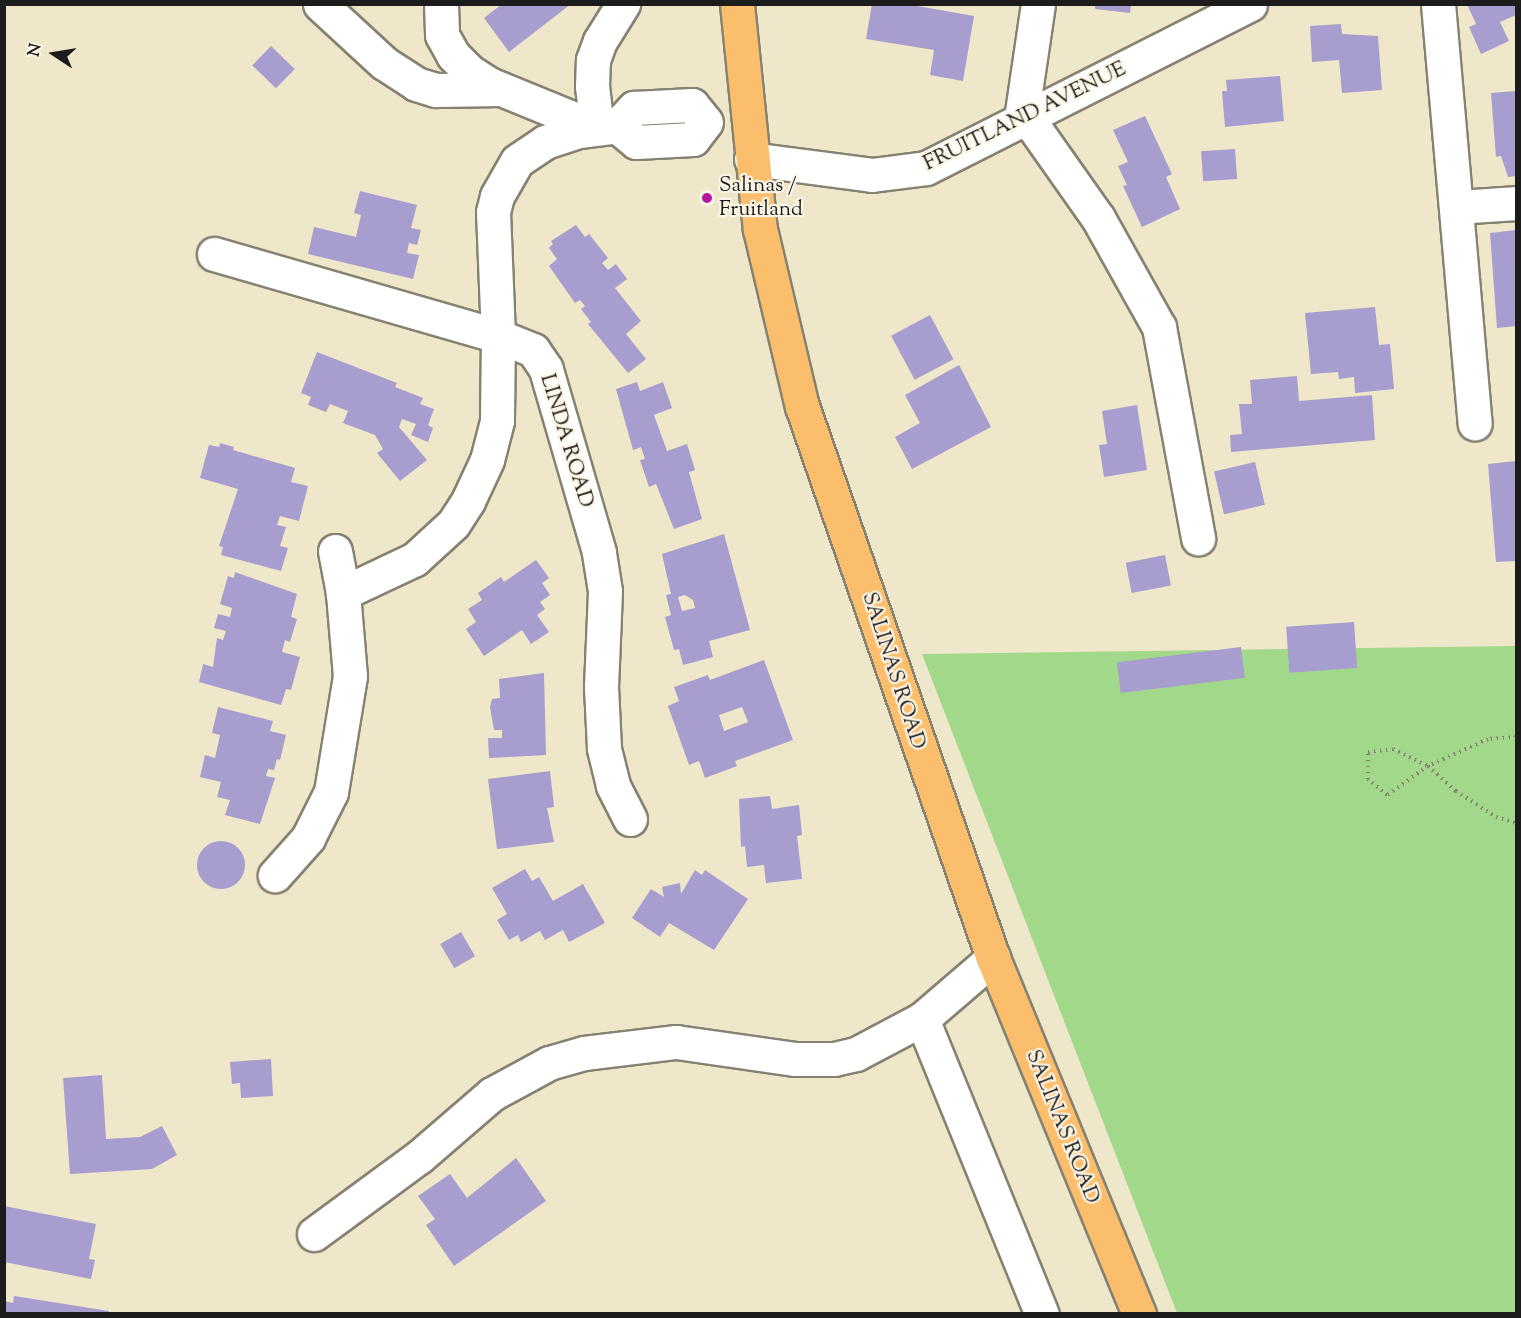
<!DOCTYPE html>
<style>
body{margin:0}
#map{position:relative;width:1521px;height:1318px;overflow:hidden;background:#efe7c9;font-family:"Sorts Mill Goudy",serif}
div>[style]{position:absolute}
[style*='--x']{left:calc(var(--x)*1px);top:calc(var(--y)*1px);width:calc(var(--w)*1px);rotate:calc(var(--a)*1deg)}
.green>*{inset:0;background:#a2d889}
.building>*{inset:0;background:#a79dce;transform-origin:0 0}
.round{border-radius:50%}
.path>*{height:4px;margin-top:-2px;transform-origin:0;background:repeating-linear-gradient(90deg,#868272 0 1.5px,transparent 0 6px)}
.roads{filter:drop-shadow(2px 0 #868272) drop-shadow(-2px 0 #868272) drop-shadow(0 2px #868272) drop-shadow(0 -2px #868272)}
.minor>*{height:33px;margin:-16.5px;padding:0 16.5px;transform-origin:16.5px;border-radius:16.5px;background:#fff}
.major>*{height:33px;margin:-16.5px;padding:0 16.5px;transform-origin:16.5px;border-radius:16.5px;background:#fabe6d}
.dots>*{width:16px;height:16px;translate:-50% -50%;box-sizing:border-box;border:3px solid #fcf5e5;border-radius:50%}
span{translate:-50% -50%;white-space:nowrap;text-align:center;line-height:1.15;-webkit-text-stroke:4.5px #fcf5e5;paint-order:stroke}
.street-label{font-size:21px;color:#1c1c1c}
.poi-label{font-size:21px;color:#1c1c1c}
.left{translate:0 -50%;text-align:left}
.frame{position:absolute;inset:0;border:6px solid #1c1c1c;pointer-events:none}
.north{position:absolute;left:24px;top:24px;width:60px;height:60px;-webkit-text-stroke:4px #fcf5e5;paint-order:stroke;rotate:282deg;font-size:16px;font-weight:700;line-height:24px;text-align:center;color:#1c1c1c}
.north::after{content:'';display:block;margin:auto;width:21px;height:27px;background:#1c1c1c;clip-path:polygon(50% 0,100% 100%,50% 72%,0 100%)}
</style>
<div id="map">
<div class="green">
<div style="clip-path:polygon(1516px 646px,1516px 1313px,1177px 1313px,922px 654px)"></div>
</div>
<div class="building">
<div style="clip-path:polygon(502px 4px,571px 4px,509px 52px,484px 18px)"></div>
<div style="clip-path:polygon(872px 4px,906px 4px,974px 16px,963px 81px,930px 75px,934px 50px,866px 39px)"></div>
<div style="clip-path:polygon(1095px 4px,1131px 4px,1130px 13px,1095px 9px)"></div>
<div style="clip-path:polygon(1467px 4px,1516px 4px,1516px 15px,1500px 22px,1509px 41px,1481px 54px,1469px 27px,1476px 24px)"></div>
<div style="clip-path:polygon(1341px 24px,1342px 34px,1378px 36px,1382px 90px,1342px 93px,1339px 60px,1312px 62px,1310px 26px)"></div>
<div style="left:271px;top:46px;width:33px;height:27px;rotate:44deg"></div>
<div style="clip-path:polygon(1280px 76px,1284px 121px,1225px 127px,1222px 91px,1227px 91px,1226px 80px)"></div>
<div style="clip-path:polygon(1516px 91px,1516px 176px,1508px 177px,1501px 156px,1496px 157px,1491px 93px)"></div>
<div style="clip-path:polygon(1145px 116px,1172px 174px,1166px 177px,1180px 209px,1142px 227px,1123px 186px,1127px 185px,1118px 166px,1128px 162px,1113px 130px)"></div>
<div style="left:1235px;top:149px;width:30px;height:34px;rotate:86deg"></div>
<div style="clip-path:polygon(360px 191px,417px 205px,411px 228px,421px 230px,417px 245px,409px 243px,407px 253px,419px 255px,413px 279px,308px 254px,314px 227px,356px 237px,361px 215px,354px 213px)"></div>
<div style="clip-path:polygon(576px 225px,585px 237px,589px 234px,608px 258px,602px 263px,608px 270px,616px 264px,627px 279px,615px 288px,641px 321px,626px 334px,646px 359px,628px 373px,588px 324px,591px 322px,581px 309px,585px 306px,580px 300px,575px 303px,549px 266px,557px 259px,549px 248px,553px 244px,551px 241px)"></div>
<div style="clip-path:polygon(1516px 230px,1516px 326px,1497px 328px,1490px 233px)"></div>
<div style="clip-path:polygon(1375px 307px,1379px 345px,1390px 344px,1394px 389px,1355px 393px,1354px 377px,1339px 379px,1338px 372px,1311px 374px,1305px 313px)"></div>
<div style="left:930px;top:315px;width:50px;height:44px;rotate:62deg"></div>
<div style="clip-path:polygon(317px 352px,397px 383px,395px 387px,423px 398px,420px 404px,434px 409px,428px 425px,433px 428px,428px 442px,411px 435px,416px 424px,402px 419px,399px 427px,427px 460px,400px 481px,377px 453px,383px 449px,375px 435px,343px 423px,348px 411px,330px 404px,326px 412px,308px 405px,311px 397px,301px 393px)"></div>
<div style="clip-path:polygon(959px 365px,991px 427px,912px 469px,895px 437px,920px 423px,905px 395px)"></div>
<div style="clip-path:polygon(1297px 376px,1299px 401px,1372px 395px,1375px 440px,1231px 452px,1230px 435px,1242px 434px,1239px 404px,1252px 404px,1250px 380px)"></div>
<div style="clip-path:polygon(637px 382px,640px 391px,663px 382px,672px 408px,654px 415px,667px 451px,687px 444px,695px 470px,689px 472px,702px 519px,674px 529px,656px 484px,649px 487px,640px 460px,645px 459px,641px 447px,633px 450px,616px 389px)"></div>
<div style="clip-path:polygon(1137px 405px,1147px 470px,1104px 477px,1099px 445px,1107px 444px,1102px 411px)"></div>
<div style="clip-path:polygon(220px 443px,234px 447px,233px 450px,295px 468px,291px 482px,308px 486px,299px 521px,280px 516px,277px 525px,286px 527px,280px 546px,288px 548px,281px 571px,221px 555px,223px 547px,219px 546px,238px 489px,200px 478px,209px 445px,219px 447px)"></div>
<div style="clip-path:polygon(1516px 461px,1516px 561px,1496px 562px,1488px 464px)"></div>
<div style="left:1255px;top:462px;width:44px;height:42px;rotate:77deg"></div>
<div style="clip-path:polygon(evenodd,724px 534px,750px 630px,709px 641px,713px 657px,683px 665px,679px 649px,674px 650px,665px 617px,671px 615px,666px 595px,671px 594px,662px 554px,724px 534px,685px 595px,693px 600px,695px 608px,682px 611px,678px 597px,685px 595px)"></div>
<div style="left:1165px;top:555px;width:31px;height:40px;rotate:79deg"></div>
<div style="clip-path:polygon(536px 560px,549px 578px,542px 583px,550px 595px,540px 602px,545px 609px,537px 615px,549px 632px,531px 644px,522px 630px,484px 656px,466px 629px,476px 622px,468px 609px,482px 600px,478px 593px,501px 577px,504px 582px)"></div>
<div style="clip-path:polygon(235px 572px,297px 594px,291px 617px,297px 619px,290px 642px,285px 640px,282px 652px,300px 657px,291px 690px,286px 689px,281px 705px,199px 682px,203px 664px,213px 667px,217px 638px,223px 640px,226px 631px,214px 628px,218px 614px,230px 617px,232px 608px,220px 604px,228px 576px,234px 578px)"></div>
<div style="left:1354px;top:622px;width:46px;height:68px;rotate:86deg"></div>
<div style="left:1241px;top:647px;width:31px;height:125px;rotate:83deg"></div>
<div style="clip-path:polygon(evenodd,764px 660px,793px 740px,735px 761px,737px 766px,705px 778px,699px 761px,689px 765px,668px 706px,679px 701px,674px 687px,708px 675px,710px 680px,764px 660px,742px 707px,748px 722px,724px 731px,719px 715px,742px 707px)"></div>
<div style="clip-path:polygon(544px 673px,546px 755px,489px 758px,488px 738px,502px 738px,502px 730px,494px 730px,490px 707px,492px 699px,500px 698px,499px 679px)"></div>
<div style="clip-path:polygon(218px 707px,273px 721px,270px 731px,286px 735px,280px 760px,277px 759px,274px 770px,268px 769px,266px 776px,275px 778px,260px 824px,225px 815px,230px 800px,217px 797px,221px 782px,200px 777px,205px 755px,215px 758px,220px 735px,212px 733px)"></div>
<div style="clip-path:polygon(550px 771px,554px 807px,547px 808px,554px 842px,497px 849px,488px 779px)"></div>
<div style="clip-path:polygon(770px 796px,772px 809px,799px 805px,802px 835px,797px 836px,802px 879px,766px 883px,764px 865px,747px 867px,745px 846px,741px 847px,739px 799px)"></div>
<div class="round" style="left:197px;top:841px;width:48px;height:48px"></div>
<div style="clip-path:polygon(525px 869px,532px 881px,539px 877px,553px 901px,583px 884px,605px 923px,569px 942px,563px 930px,545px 940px,540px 931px,521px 942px,518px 935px,509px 940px,497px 920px,507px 914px,492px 888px)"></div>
<div style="clip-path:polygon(695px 870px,702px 875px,705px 870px,748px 899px,714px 950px,669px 923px,660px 937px,632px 918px,651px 889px,664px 897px,662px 887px,680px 883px,681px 894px)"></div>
<div style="left:461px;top:932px;width:28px;height:24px;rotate:60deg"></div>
<div style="clip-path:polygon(271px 1059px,273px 1096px,241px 1098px,240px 1083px,232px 1084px,230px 1062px)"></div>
<div style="clip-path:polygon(102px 1075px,106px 1139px,140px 1137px,162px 1126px,177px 1155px,152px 1169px,70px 1174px,63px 1078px)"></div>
<div style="clip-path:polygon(516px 1158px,546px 1201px,454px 1266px,426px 1225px,435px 1219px,418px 1196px,450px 1174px,467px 1198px)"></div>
<div style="clip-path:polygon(4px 1206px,96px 1224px,89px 1259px,95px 1260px,91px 1279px,4px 1262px)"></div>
<div style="clip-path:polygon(14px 1296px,109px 1311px,108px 1314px,4px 1314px,4px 1301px,13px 1303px)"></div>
</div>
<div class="path">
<div style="--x:1516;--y:737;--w:28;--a:176"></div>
<div style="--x:1488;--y:739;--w:66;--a:155.8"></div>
<div style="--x:1428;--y:766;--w:50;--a:144.7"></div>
<div style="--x:1387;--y:795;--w:25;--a:-140"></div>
<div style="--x:1368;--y:779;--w:27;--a:-90"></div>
<div style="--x:1368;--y:752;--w:25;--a:-7"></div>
<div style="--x:1393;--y:749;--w:39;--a:26"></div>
<div style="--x:1428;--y:766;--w:38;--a:42"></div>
<div style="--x:1456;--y:791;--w:48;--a:33"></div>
<div style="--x:1496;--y:817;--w:21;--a:17"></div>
</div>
<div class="roads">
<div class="minor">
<div style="--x:320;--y:4;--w:87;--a:42.7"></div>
<div style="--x:384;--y:63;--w:38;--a:33"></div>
<div style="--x:416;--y:84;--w:21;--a:17"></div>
<div style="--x:436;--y:90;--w:65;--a:-0.9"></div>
<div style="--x:441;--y:4;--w:31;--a:88"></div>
<div style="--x:442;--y:35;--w:23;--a:61"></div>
<div style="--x:453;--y:55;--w:23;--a:45"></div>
<div style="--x:469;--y:71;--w:24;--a:33"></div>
<div style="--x:489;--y:84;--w:117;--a:22.2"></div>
<div style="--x:1438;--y:4;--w:421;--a:85"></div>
<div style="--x:1026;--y:116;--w:125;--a:54.8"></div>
<div style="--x:1098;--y:218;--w:125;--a:60.8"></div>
<div style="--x:1159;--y:327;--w:215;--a:79.5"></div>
<div style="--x:1021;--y:119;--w:116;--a:-81.6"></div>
<div style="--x:617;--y:126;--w:25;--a:40"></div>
<div style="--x:636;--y:142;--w:57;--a:-3"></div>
<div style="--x:693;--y:139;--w:21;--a:-53"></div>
<div style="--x:597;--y:128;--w:42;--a:-96.8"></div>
<div style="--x:592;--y:86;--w:26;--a:-88"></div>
<div style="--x:593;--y:60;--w:20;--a:-70"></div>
<div style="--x:600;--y:41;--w:44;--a:-58.1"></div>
<div style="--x:751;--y:159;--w:122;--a:7.5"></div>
<div style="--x:872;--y:175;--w:54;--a:-7.4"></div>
<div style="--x:926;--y:168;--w:363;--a:-26.8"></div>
<div style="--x:1456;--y:207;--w:60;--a:-3.8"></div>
<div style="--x:214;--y:254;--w:296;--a:16.1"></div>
<div style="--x:498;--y:336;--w:85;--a:90.7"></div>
<div style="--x:497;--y:421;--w:40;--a:104.4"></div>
<div style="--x:487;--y:460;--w:45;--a:114.9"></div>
<div style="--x:468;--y:501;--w:27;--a:123"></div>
<div style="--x:453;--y:524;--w:52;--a:137.4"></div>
<div style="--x:415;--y:559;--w:80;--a:154.7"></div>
<div style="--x:343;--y:593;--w:83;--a:85.2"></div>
<div style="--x:350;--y:676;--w:118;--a:99.3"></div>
<div style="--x:331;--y:792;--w:51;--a:116.6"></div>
<div style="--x:308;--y:838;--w:50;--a:131.7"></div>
<div style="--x:335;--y:551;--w:43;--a:79.2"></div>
<div style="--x:630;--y:819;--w:38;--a:-117"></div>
<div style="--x:613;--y:785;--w:38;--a:-104"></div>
<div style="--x:604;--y:748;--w:61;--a:-92.8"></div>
<div style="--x:601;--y:687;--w:96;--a:-87.6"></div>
<div style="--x:605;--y:591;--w:39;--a:-99"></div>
<div style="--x:599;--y:552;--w:191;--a:-106.2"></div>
<div style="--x:546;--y:369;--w:23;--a:-124"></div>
<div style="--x:533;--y:350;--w:38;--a:-158"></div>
<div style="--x:498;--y:336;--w:124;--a:-92.3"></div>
<div style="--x:493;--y:212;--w:16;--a:-76"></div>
<div style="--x:497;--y:196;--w:40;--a:-60.3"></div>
<div style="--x:517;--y:161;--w:34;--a:-34"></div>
<div style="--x:545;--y:142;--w:36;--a:-18"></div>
<div style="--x:579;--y:131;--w:38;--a:-7"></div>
<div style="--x:617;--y:126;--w:25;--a:-47"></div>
<div style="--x:634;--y:108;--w:58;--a:-3"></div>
<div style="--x:692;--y:105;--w:22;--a:51"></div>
<div style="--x:922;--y:1019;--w:94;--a:-40.7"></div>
<div style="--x:314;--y:1234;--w:130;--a:-36.3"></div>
<div style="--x:419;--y:1157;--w:96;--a:-40.8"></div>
<div style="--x:492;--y:1094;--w:65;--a:-28.5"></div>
<div style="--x:549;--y:1063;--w:36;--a:-16"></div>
<div style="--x:584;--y:1053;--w:93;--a:-6.8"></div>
<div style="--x:676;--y:1042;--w:121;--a:8.1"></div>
<div style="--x:796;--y:1059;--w:38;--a:0"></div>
<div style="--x:834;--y:1059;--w:23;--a:-13"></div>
<div style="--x:856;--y:1054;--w:75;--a:-27.9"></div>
<div style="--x:922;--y:1019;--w:318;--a:67.9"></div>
</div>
<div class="major">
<div style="--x:737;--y:4;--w:226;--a:84.2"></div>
<div style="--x:760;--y:229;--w:182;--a:76.7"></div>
<div style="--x:802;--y:406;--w:584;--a:70.91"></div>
<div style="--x:993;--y:958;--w:385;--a:67.7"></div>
</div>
</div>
<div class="dots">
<div style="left:707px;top:198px;background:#b5179e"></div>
</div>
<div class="street-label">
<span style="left:1025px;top:117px;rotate:-26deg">FRUITLAND AVENUE</span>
<span style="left:566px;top:441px;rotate:73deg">LINDA ROAD</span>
<span style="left:893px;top:671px;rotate:72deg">SALINAS ROAD</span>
<span style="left:1062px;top:1127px;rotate:68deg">SALINAS ROAD</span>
</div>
<div class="poi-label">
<span class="left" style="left:719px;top:198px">Salinas /<br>Fruitland</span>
</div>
<div class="frame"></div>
<div class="north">N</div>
</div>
